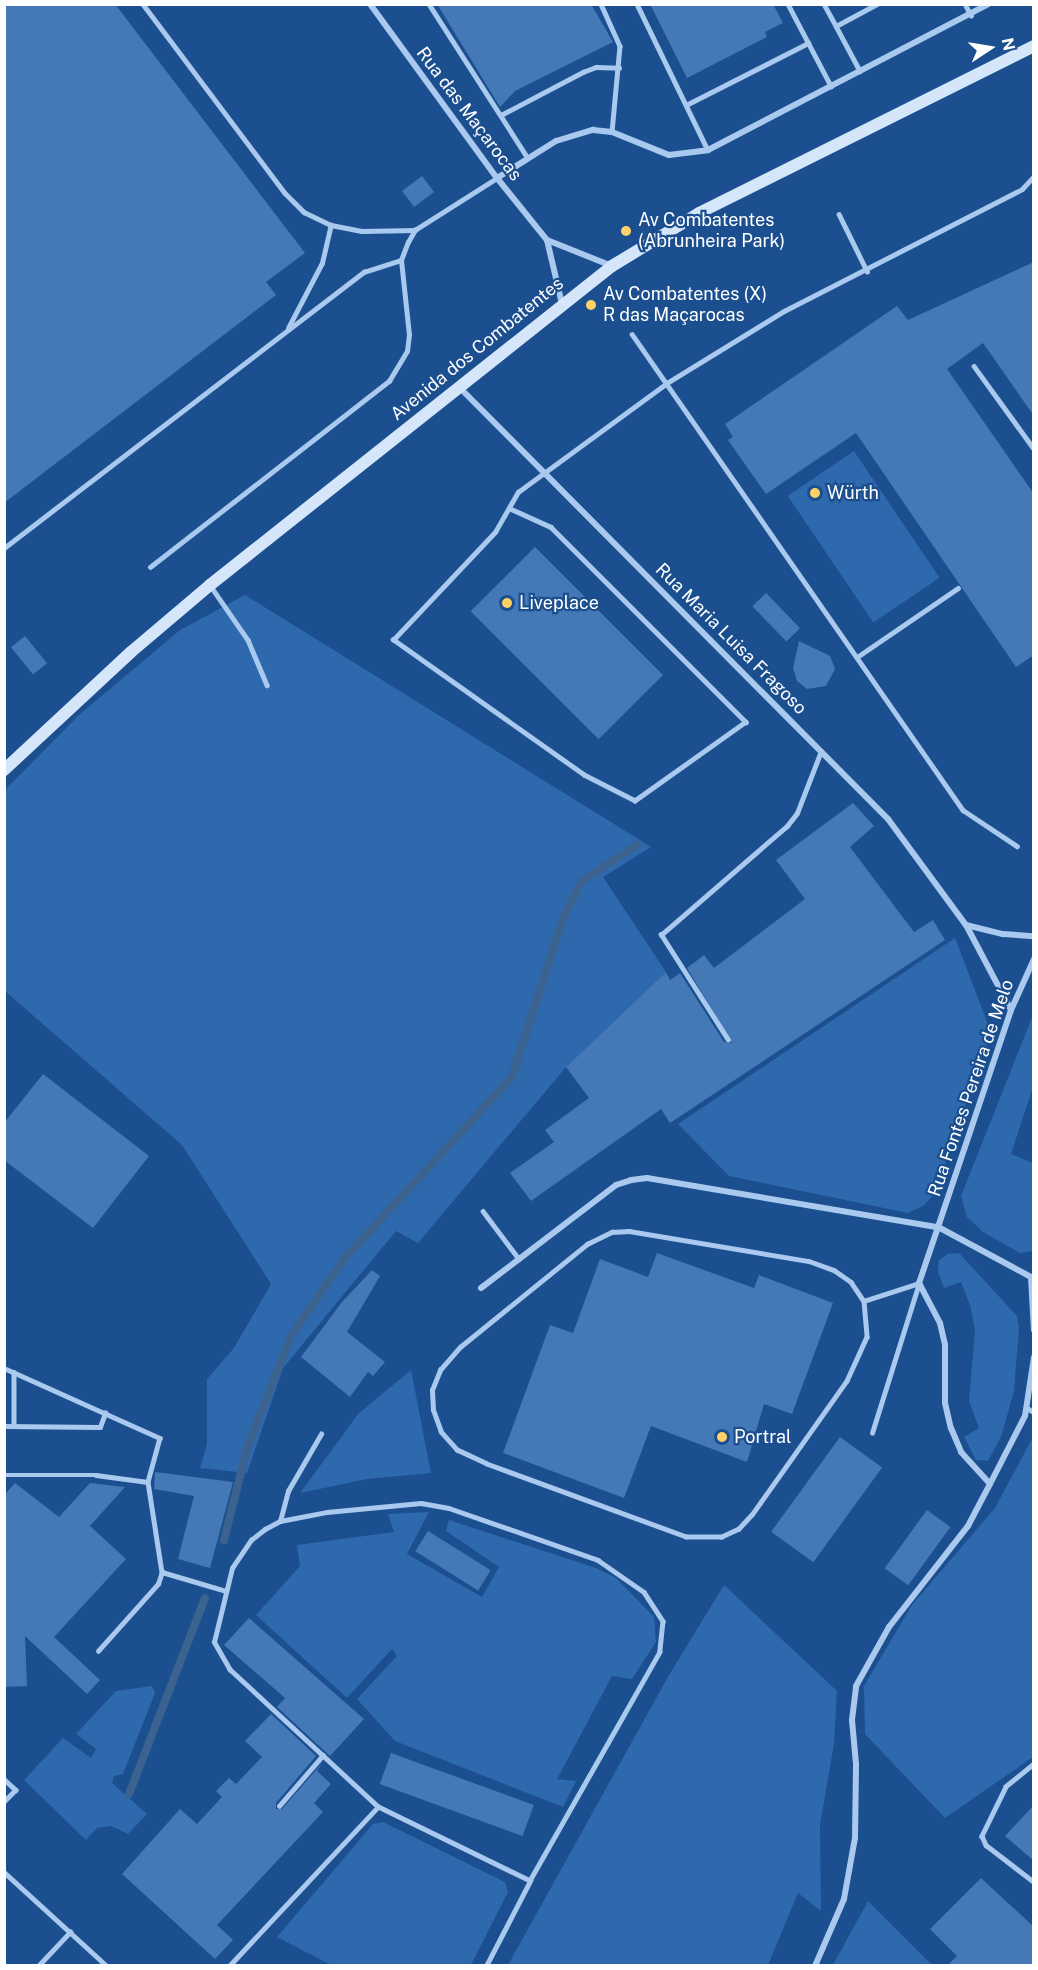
<!DOCTYPE html>
<meta charset="utf-8">
<style>
body{margin:0}
#map{position:relative;width:1038px;height:1970px;overflow:hidden;background:#1b4f8f;font-family:"Public Sans",sans-serif}
div>[style]{position:absolute}
[style*='--x']{left:calc(var(--x)*1px);top:calc(var(--y)*1px);width:calc(var(--w)*1px);rotate:calc(var(--a)*1deg)}
.green>*{inset:0;background:#2e69ad;transform-origin:0 0}
.stream>*{height:8px;margin:-4px;padding:0 4px;transform-origin:4px;border-radius:4px;background:#3c6290}
.building>*{inset:0;background:#4478b7;transform-origin:0 0}
.lane>*{height:4.5px;margin:-2.25px;padding:0 2.25px;transform-origin:2.25px;border-radius:2.25px;background:#a9c9ee}
.street>*{height:6px;margin:-3px;padding:0 3px;transform-origin:3px;border-radius:3px;background:#a9c9ee}
.secondary>*{height:12px;margin:-6px;padding:0 6px;transform-origin:6px;border-radius:6px;background:#d6e6fa}
.dots>*{width:16px;height:16px;translate:-50% -50%;box-sizing:border-box;border:3px solid #1b4f8f;border-radius:50%}
span{translate:-50% -50%;white-space:nowrap;text-align:center;line-height:1.15;-webkit-text-stroke:4.5px #1b4f8f;paint-order:stroke}
.street-label{font-size:18px;color:#fff}
.poi-label{font-size:18px;color:#fff}
.left{translate:0 -50%;text-align:left}
.frame{position:absolute;inset:0;border:6px solid #fff;pointer-events:none}
.north{position:absolute;left:960px;top:18px;width:60px;height:60px;-webkit-text-stroke:4px #1b4f8f;paint-order:stroke;rotate:78deg;font-size:16px;font-weight:700;line-height:24px;text-align:center;color:#fff}
.north::after{content:'';display:block;margin:auto;width:21px;height:27px;background:#fff;clip-path:polygon(50% 0,100% 100%,50% 72%,0 100%)}
</style>
<div id="map">
<div class="green">
<div style="left:854px;top:451px;width:153px;height:80px;rotate:56deg"></div>
<div style="clip-path:polygon(245px 595px,651px 847px,603px 877px,666px 972px,566px 1067px,418px 1243px,396px 1231px,283px 1368px,247px 1473px,200px 1468px,207px 1444px,207px 1379px,234px 1348px,271px 1284px,182px 1145px,5px 991px,4px 791px,79px 715px,180px 630px)"></div>
<div style="clip-path:polygon(955px 938px,991px 1032px,935px 1193px,923px 1206px,908px 1213px,729px 1176px,678px 1124px)"></div>
<div style="clip-path:polygon(1033px 1015px,1033px 1087px,1011px 1154px,1033px 1163px,1033px 1251px,1020px 1253px,983px 1232px,967px 1217px,961px 1196px)"></div>
<div style="clip-path:polygon(959px 1253px,1017px 1316px,1019px 1328px,1014px 1391px,1001px 1437px,988px 1461px,976px 1460px,964px 1437px,979px 1428px,969px 1401px,975px 1330px,970px 1305px,961px 1282px,944px 1288px,938px 1272px,939px 1260px,948px 1254px)"></div>
<div style="clip-path:polygon(411px 1370px,431px 1473px,367px 1479px,300px 1493px,359px 1413px)"></div>
<div style="clip-path:polygon(1033px 1437px,1033px 1757px,945px 1818px,865px 1734px,864px 1686px,912px 1605px,995px 1508px)"></div>
<div style="clip-path:polygon(429px 1512px,407px 1554px,482px 1597px,499px 1567px,446px 1531px,449px 1520px,596px 1568px,616px 1578px,654px 1617px,656px 1642px,632px 1679px,612px 1676px,557px 1779px,576px 1781px,563px 1807px,395px 1741px,357px 1699px,397px 1656px,392px 1649px,347px 1698px,256px 1615px,300px 1566px,297px 1545px,394px 1532px,388px 1514px)"></div>
<div style="clip-path:polygon(724px 1585px,837px 1691px,834px 1744px,820px 1825px,821px 1911px,798px 1893px,768px 1965px,508px 1965px,669px 1675px)"></div>
<div style="clip-path:polygon(152px 1686px,155px 1693px,123px 1774px,114px 1776px,112px 1783px,147px 1814px,128px 1834px,111px 1826px,97px 1828px,86px 1840px,24px 1780px,63px 1738px,91px 1758px,96px 1749px,76px 1734px,116px 1691px)"></div>
<div style="clip-path:polygon(383px 1822px,505px 1882px,508px 1892px,471px 1965px,331px 1965px,277px 1937px,373px 1824px)"></div>
<div style="clip-path:polygon(868px 1901px,932px 1965px,833px 1965px)"></div>
</div>
<div class="stream">
<div style="--x:224;--y:1540;--w:98;--a:-75.8"></div>
<div style="--x:248;--y:1445;--w:117;--a:-68.5"></div>
<div style="--x:291;--y:1336;--w:93;--a:-55.5"></div>
<div style="--x:344;--y:1259;--w:248;--a:-47.3"></div>
<div style="--x:512;--y:1077;--w:167;--a:-72.2"></div>
<div style="--x:563;--y:918;--w:42;--a:-62.8"></div>
<div style="--x:582;--y:881;--w:66;--a:-33.2"></div>
<div style="--x:129;--y:1794;--w:210;--a:-68.8"></div>
</div>
<div class="building">
<div style="clip-path:polygon(4px 4px,115px 4px,305px 253px,266px 282px,276px 295px,4px 503px)"></div>
<div style="clip-path:polygon(437px 4px,591px 4px,613px 42px,515px 91px,500px 107px)"></div>
<div style="clip-path:polygon(650px 4px,773px 4px,783px 23px,765px 32px,767px 37px,687px 78px)"></div>
<div style="left:422px;top:176px;width:20px;height:25px;rotate:53deg"></div>
<div style="clip-path:polygon(1034px 262px,1034px 416px,983px 343px,947px 369px,1034px 494px,1034px 655px,1016px 667px,856px 433px,766px 494px,728px 440px,733px 437px,725px 424px,897px 306px,908px 320px)"></div>
<div style="left:535px;top:547px;width:181px;height:91px;rotate:45deg"></div>
<div style="left:766px;top:593px;width:49px;height:19px;rotate:46deg"></div>
<div style="left:25px;top:636px;width:35px;height:18px;rotate:51deg"></div>
<div style="clip-path:polygon(799px 641px,830px 656px,835px 669px,826px 686px,807px 689px,797px 681px,793px 668px)"></div>
<div style="clip-path:polygon(853px 803px,874px 826px,850px 847px,914px 932px,933px 920px,945px 940px,670px 1123px,661px 1109px,531px 1201px,510px 1173px,554px 1142px,545px 1130px,589px 1098px,566px 1067px,666px 972px,670px 980px,680px 973px,724px 1042px,732px 1043px,687px 968px,704px 955px,714px 968px,805px 899px,776px 860px)"></div>
<div style="clip-path:polygon(43px 1074px,149px 1156px,93px 1228px,4px 1160px,4px 1123px)"></div>
<div style="clip-path:polygon(657px 1253px,754px 1288px,759px 1275px,833px 1303px,792px 1414px,764px 1404px,747px 1462px,651px 1426px,624px 1498px,503px 1453px,550px 1325px,573px 1333px,600px 1259px,648px 1277px)"></div>
<div style="clip-path:polygon(372px 1270px,380px 1276px,347px 1332px,385px 1362px,373px 1376px,368px 1372px,350px 1397px,301px 1357px,342px 1302px)"></div>
<div style="left:840px;top:1437px;width:52px;height:117px;rotate:36deg"></div>
<div style="clip-path:polygon(155px 1472px,233px 1482px,210px 1568px,178px 1559px,194px 1496px,154px 1489px)"></div>
<div style="clip-path:polygon(15px 1483px,59px 1517px,90px 1483px,125px 1487px,90px 1526px,126px 1559px,54px 1637px,100px 1680px,87px 1694px,25px 1636px,27px 1686px,4px 1687px,4px 1495px)"></div>
<div style="left:927px;top:1510px;width:29px;height:72px;rotate:36deg"></div>
<div style="left:428px;top:1531px;width:74px;height:24px;rotate:32deg"></div>
<div style="clip-path:polygon(249px 1618px,364px 1719px,330px 1756px,277px 1707px,285px 1698px,224px 1645px)"></div>
<div style="clip-path:polygon(271px 1714px,316px 1756px,276px 1803px,276px 1809px,282px 1809px,323px 1762px,317px 1771px,331px 1784px,314px 1803px,323px 1812px,217px 1925px,233px 1940px,215px 1959px,122px 1874px,180px 1809px,197px 1824px,222px 1797px,216px 1791px,229px 1778px,236px 1784px,262px 1757px,245px 1741px)"></div>
<div style="left:391px;top:1753px;width:152px;height:33px;rotate:20deg"></div>
<div style="clip-path:polygon(1034px 1805px,1034px 1861px,1005px 1836px)"></div>
<div style="clip-path:polygon(981px 1878px,1034px 1927px,1034px 1965px,948px 1965px,957px 1956px,930px 1929px)"></div>
</div>
<div class="lane">
<div style="--x:143;--y:4;--w:236;--a:53.1"></div>
<div style="--x:285;--y:193;--w:27;--a:45"></div>
<div style="--x:304;--y:212;--w:30;--a:26"></div>
<div style="--x:331;--y:225;--w:31;--a:11"></div>
<div style="--x:361;--y:231;--w:54;--a:-1.1"></div>
<div style="--x:429;--y:4;--w:183;--a:57.3"></div>
<div style="--x:601;--y:4;--w:46;--a:65.7"></div>
<div style="--x:620;--y:46;--w:86;--a:95.3"></div>
<div style="--x:637;--y:4;--w:162;--a:64.1"></div>
<div style="--x:788;--y:4;--w:93;--a:62.3"></div>
<div style="--x:824;--y:4;--w:25;--a:61"></div>
<div style="--x:836;--y:26;--w:47;--a:-28.2"></div>
<div style="--x:965;--y:4;--w:13;--a:61"></div>
<div style="--x:836;--y:26;--w:51;--a:61.9"></div>
<div style="--x:686;--y:105;--w:137;--a:-26.9"></div>
<div style="--x:501;--y:115;--w:93;--a:-27.7"></div>
<div style="--x:583;--y:72;--w:14;--a:-21"></div>
<div style="--x:596;--y:67;--w:23;--a:2"></div>
<div style="--x:839;--y:214;--w:64;--a:63.8"></div>
<div style="--x:288;--y:328;--w:73;--a:-62.4"></div>
<div style="--x:322;--y:263;--w:39;--a:-77"></div>
<div style="--x:632;--y:334;--w:580;--a:55.19"></div>
<div style="--x:963;--y:810;--w:65;--a:33.7"></div>
<div style="--x:974;--y:366;--w:102;--a:54.1"></div>
<div style="--x:509;--y:508;--w:46;--a:24.3"></div>
<div style="--x:551;--y:527;--w:276;--a:45"></div>
<div style="--x:746;--y:722;--w:136;--a:144.6"></div>
<div style="--x:635;--y:801;--w:57;--a:-153"></div>
<div style="--x:584;--y:775;--w:234;--a:-144.7"></div>
<div style="--x:393;--y:640;--w:149;--a:-46.6"></div>
<div style="--x:495;--y:532;--w:46;--a:-60.1"></div>
<div style="--x:518;--y:492;--w:185;--a:-36.2"></div>
<div style="--x:667;--y:383;--w:137;--a:-31.6"></div>
<div style="--x:784;--y:311;--w:267;--a:-27.1"></div>
<div style="--x:1022;--y:189;--w:18;--a:-47"></div>
<div style="--x:4;--y:548;--w:454;--a:-37.5"></div>
<div style="--x:364;--y:272;--w:39;--a:-18"></div>
<div style="--x:150;--y:567;--w:303;--a:-37.9"></div>
<div style="--x:389;--y:381;--w:35;--a:-59"></div>
<div style="--x:407;--y:351;--w:16;--a:-83"></div>
<div style="--x:409;--y:335;--w:75;--a:-96.1"></div>
<div style="--x:401;--y:260;--w:19;--a:-69"></div>
<div style="--x:408;--y:242;--w:14;--a:-60"></div>
<div style="--x:415;--y:230;--w:97;--a:-32.4"></div>
<div style="--x:210;--y:585;--w:67;--a:55.4"></div>
<div style="--x:248;--y:640;--w:49;--a:67.1"></div>
<div style="--x:857;--y:657;--w:122;--a:-34.3"></div>
<div style="--x:728;--y:1040;--w:125;--a:-122.5"></div>
<div style="--x:661;--y:935;--w:167;--a:-40.9"></div>
<div style="--x:787;--y:826;--w:16;--a:-52"></div>
<div style="--x:797;--y:813;--w:66;--a:-68.8"></div>
<div style="--x:483;--y:1211;--w:60;--a:53.1"></div>
<div style="--x:629;--y:1231;--w:182;--a:9.5"></div>
<div style="--x:809;--y:1261;--w:27;--a:20"></div>
<div style="--x:834;--y:1270;--w:21;--a:35"></div>
<div style="--x:851;--y:1282;--w:23;--a:56"></div>
<div style="--x:864;--y:1301;--w:36;--a:85"></div>
<div style="--x:867;--y:1337;--w:48;--a:114.4"></div>
<div style="--x:847;--y:1381;--w:164;--a:125.3"></div>
<div style="--x:752;--y:1515;--w:19;--a:133"></div>
<div style="--x:739;--y:1529;--w:19;--a:155"></div>
<div style="--x:722;--y:1537;--w:36;--a:180"></div>
<div style="--x:686;--y:1537;--w:212;--a:-159.9"></div>
<div style="--x:487;--y:1464;--w:33;--a:-155"></div>
<div style="--x:457;--y:1450;--w:24;--a:-132"></div>
<div style="--x:441;--y:1432;--w:23;--a:-110"></div>
<div style="--x:433;--y:1410;--w:20;--a:-93"></div>
<div style="--x:432;--y:1390;--w:22;--a:-68"></div>
<div style="--x:440;--y:1370;--w:30;--a:-49"></div>
<div style="--x:460;--y:1347;--w:164;--a:-39"></div>
<div style="--x:587;--y:1244;--w:28;--a:-26"></div>
<div style="--x:612;--y:1232;--w:17;--a:-3"></div>
<div style="--x:864;--y:1301;--w:58;--a:-18.1"></div>
<div style="--x:4;--y:1368;--w:171;--a:24.2"></div>
<div style="--x:160;--y:1438;--w:46;--a:105.3"></div>
<div style="--x:148;--y:1482;--w:91;--a:81.2"></div>
<div style="--x:162;--y:1572;--w:67;--a:16.5"></div>
<div style="--x:14;--y:1372;--w:54;--a:90"></div>
<div style="--x:1027;--y:1408;--w:8;--a:30"></div>
<div style="--x:4;--y:1426;--w:96;--a:0.6"></div>
<div style="--x:100;--y:1427;--w:15;--a:-70"></div>
<div style="--x:872;--y:1433;--w:157;--a:-72.6"></div>
<div style="--x:4;--y:1475;--w:92;--a:0"></div>
<div style="--x:96;--y:1475;--w:52;--a:7.7"></div>
<div style="--x:421;--y:1503;--w:28;--a:10"></div>
<div style="--x:449;--y:1508;--w:158;--a:19.2"></div>
<div style="--x:598;--y:1560;--w:56;--a:34.8"></div>
<div style="--x:644;--y:1592;--w:35;--a:57"></div>
<div style="--x:663;--y:1621;--w:31;--a:96"></div>
<div style="--x:660;--y:1652;--w:263;--a:119.6"></div>
<div style="--x:530;--y:1881;--w:169;--a:-154"></div>
<div style="--x:378;--y:1807;--w:202;--a:-137.2"></div>
<div style="--x:230;--y:1670;--w:32;--a:-120"></div>
<div style="--x:214;--y:1642;--w:76;--a:-76.3"></div>
<div style="--x:232;--y:1568;--w:34;--a:-56"></div>
<div style="--x:251;--y:1540;--w:18;--a:-38"></div>
<div style="--x:265;--y:1529;--w:17;--a:-28"></div>
<div style="--x:280;--y:1521;--w:48;--a:-10.8"></div>
<div style="--x:327;--y:1512;--w:94;--a:-5.5"></div>
<div style="--x:280;--y:1521;--w:31;--a:-75"></div>
<div style="--x:288;--y:1491;--w:66;--a:-59.9"></div>
<div style="--x:98;--y:1651;--w:90;--a:-48.2"></div>
<div style="--x:158;--y:1584;--w:13;--a:-72"></div>
<div style="--x:1034;--y:1764;--w:36;--a:141"></div>
<div style="--x:1006;--y:1787;--w:55;--a:116.1"></div>
<div style="--x:982;--y:1836;--w:10;--a:66"></div>
<div style="--x:986;--y:1845;--w:61;--a:37.6"></div>
<div style="--x:4;--y:1779;--w:16;--a:43"></div>
<div style="--x:16;--y:1790;--w:17;--a:135"></div>
<div style="--x:279;--y:1806;--w:67;--a:-49.2"></div>
<div style="--x:4;--y:1872;--w:139;--a:42.4"></div>
<div style="--x:38;--y:1966;--w:47;--a:-46.7"></div>
<div style="--x:229;--y:1966;--w:218;--a:-46.9"></div>
<div style="--x:486;--y:1966;--w:96;--a:-62.6"></div>
</div>
<div class="street">
<div style="--x:370;--y:4;--w:215;--a:53.9"></div>
<div style="--x:497;--y:178;--w:80;--a:51.1"></div>
<div style="--x:547;--y:240;--w:66;--a:76.8"></div>
<div style="--x:497;--y:178;--w:70;--a:-32.1"></div>
<div style="--x:556;--y:141;--w:39;--a:-17"></div>
<div style="--x:593;--y:130;--w:19;--a:6"></div>
<div style="--x:612;--y:132;--w:61;--a:22"></div>
<div style="--x:669;--y:155;--w:39;--a:-7"></div>
<div style="--x:708;--y:150;--w:316;--a:-27.5"></div>
<div style="--x:547;--y:240;--w:70;--a:21.8"></div>
<div style="--x:459;--y:387;--w:609;--a:45.2"></div>
<div style="--x:888;--y:819;--w:132;--a:53.7"></div>
<div style="--x:966;--y:925;--w:96;--a:62.1"></div>
<div style="--x:966;--y:925;--w:38;--a:14"></div>
<div style="--x:1003;--y:934;--w:31;--a:4"></div>
<div style="--x:1031;--y:1277;--w:106;--a:-151.7"></div>
<div style="--x:938;--y:1227;--w:59;--a:108.7"></div>
<div style="--x:919;--y:1283;--w:45;--a:62.3"></div>
<div style="--x:940;--y:1323;--w:23;--a:77"></div>
<div style="--x:945;--y:1345;--w:58;--a:90"></div>
<div style="--x:945;--y:1403;--w:26;--a:77"></div>
<div style="--x:951;--y:1428;--w:26;--a:67"></div>
<div style="--x:961;--y:1452;--w:43;--a:47.8"></div>
<div style="--x:990;--y:1484;--w:76;--a:-62.8"></div>
<div style="--x:1025;--y:1416;--w:60;--a:-81.3"></div>
<div style="--x:1031;--y:1277;--w:53;--a:86.8"></div>
<div style="--x:481;--y:1288;--w:170;--a:-37.3"></div>
<div style="--x:616;--y:1185;--w:16;--a:-18"></div>
<div style="--x:631;--y:1180;--w:16;--a:-7"></div>
<div style="--x:647;--y:1178;--w:295;--a:9.6"></div>
<div style="--x:938;--y:1227;--w:229;--a:-71.4"></div>
<div style="--x:1011;--y:1010;--w:56;--a:-65.7"></div>
<div style="--x:815;--y:1966;--w:73;--a:-66.6"></div>
<div style="--x:844;--y:1899;--w:62;--a:-79.8"></div>
<div style="--x:855;--y:1838;--w:74;--a:-89.2"></div>
<div style="--x:856;--y:1764;--w:44;--a:-95.2"></div>
<div style="--x:852;--y:1720;--w:34;--a:-83"></div>
<div style="--x:856;--y:1686;--w:68;--a:-60.8"></div>
<div style="--x:889;--y:1627;--w:128;--a:-52"></div>
<div style="--x:968;--y:1526;--w:47;--a:-62.4"></div>
</div>
<div class="secondary">
<div style="--x:4;--y:770;--w:173;--a:-42.9"></div>
<div style="--x:131;--y:652;--w:104;--a:-40.3"></div>
<div style="--x:210;--y:585;--w:513;--a:-38.43"></div>
<div style="--x:612;--y:266;--w:102;--a:-31.3"></div>
<div style="--x:699;--y:213;--w:374;--a:-26.5"></div>
</div>
<div class="dots">
<div style="left:626px;top:231px;background:#ffd166"></div>
<div style="left:591px;top:305px;background:#ffd166"></div>
<div style="left:815px;top:493px;background:#ffd166"></div>
<div style="left:507px;top:603px;background:#ffd166"></div>
<div style="left:722px;top:1437px;background:#ffd166"></div>
</div>
<div class="street-label">
<span style="left:469px;top:114px;rotate:53deg">Rua das Maçarocas</span>
<span style="left:477px;top:349px;rotate:-39deg">Avenida dos Combatentes</span>
<span style="left:731px;top:639px;rotate:45deg">Rua Maria Luisa Fragoso</span>
<span style="left:971px;top:1088px;rotate:-71deg">Rua Fontes Pereira de Melo</span>
</div>
<div class="poi-label">
<span class="left" style="left:638px;top:231px">Av Combatentes<br>(Abrunheira Park)</span>
<span class="left" style="left:603px;top:305px">Av Combatentes (X)<br>R das Maçarocas</span>
<span class="left" style="left:827px;top:493px">Würth</span>
<span class="left" style="left:519px;top:603px">Liveplace</span>
<span class="left" style="left:734px;top:1437px">Portral</span>
</div>
<div class="frame"></div>
<div class="north">N</div>
</div>
